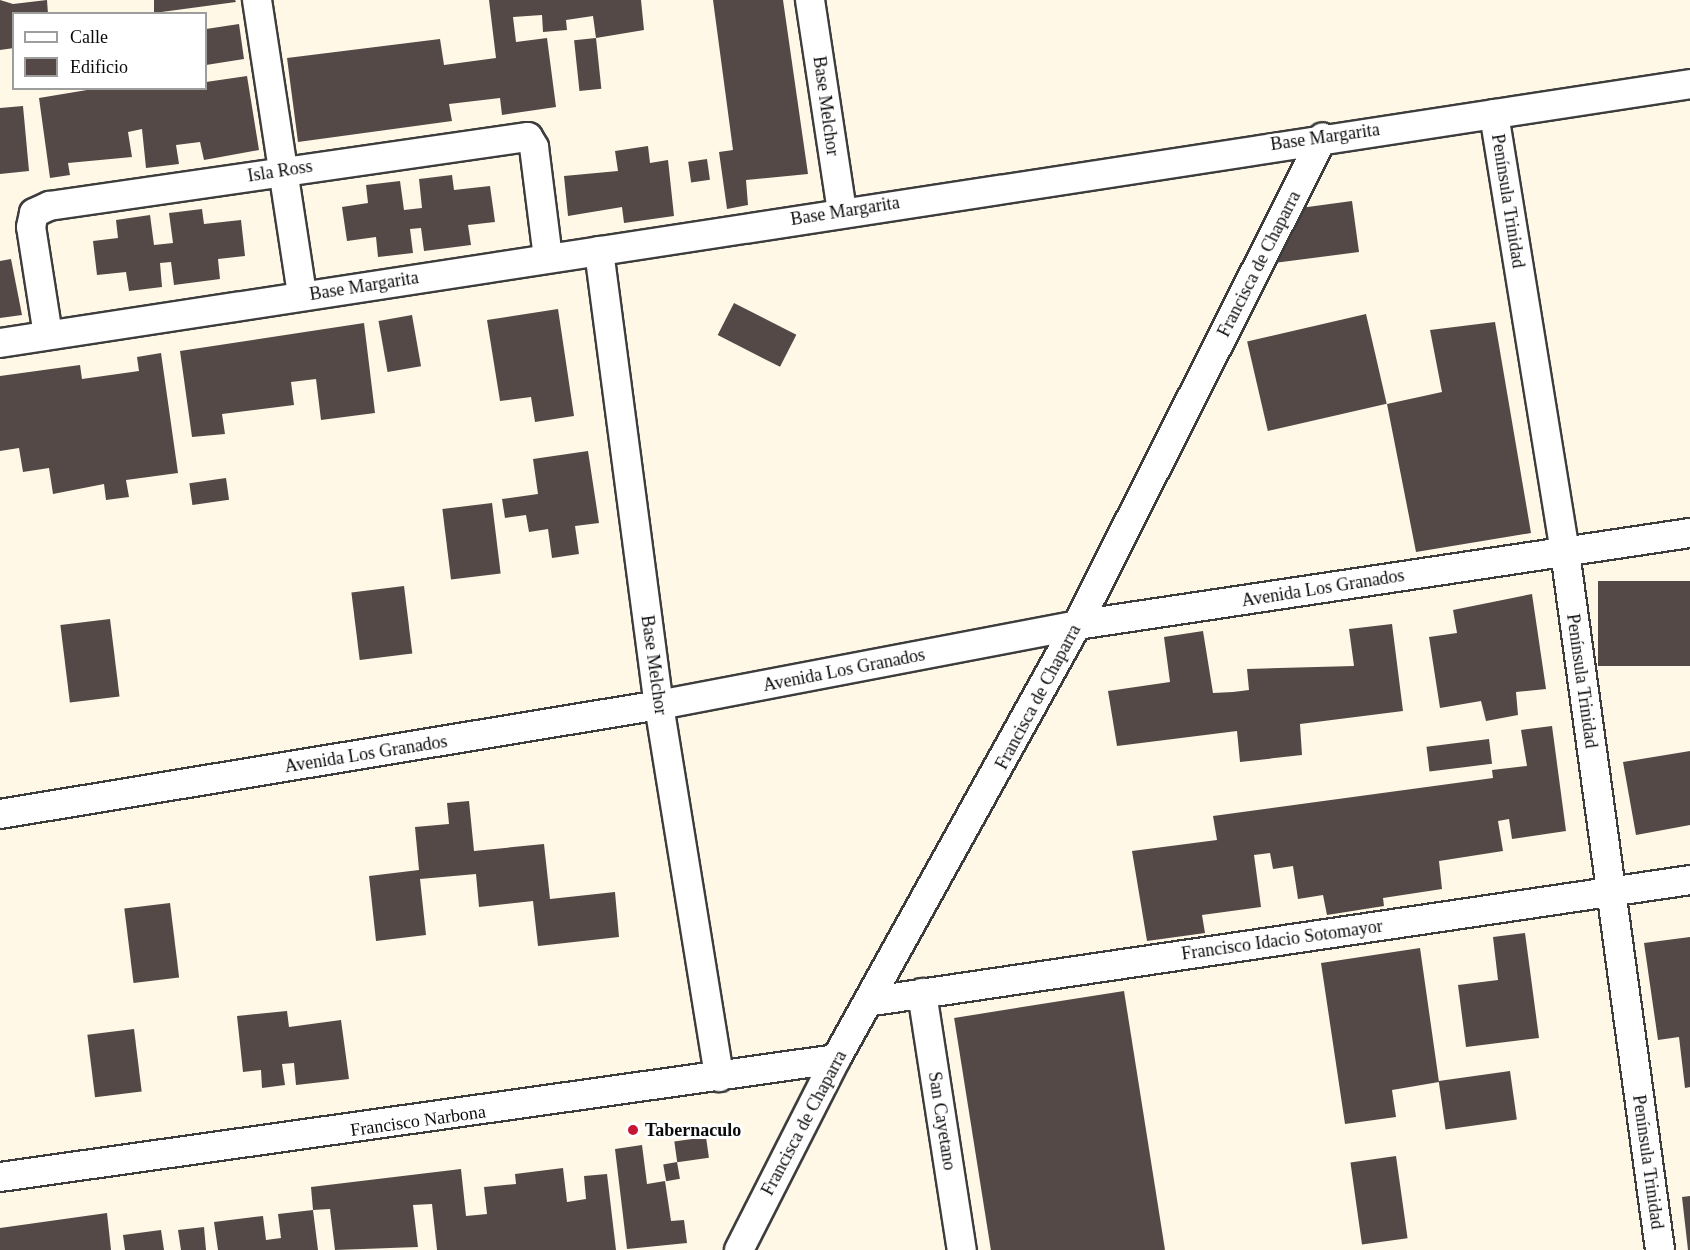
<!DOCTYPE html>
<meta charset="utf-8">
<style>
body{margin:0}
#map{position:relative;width:1690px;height:1250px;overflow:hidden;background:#fff8e7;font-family:"Times New Roman",serif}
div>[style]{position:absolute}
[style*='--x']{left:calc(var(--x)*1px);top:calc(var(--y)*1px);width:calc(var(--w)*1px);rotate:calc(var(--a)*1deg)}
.building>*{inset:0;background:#544946;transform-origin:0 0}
.roads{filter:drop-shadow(2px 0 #3d3d3d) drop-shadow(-2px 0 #3d3d3d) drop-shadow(0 2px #3d3d3d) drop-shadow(0 -2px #3d3d3d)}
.minor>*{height:28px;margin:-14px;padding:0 14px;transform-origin:14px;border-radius:14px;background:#fff}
.dots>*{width:16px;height:16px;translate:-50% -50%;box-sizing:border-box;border:3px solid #fff;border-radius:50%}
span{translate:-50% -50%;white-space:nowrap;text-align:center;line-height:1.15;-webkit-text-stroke:6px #fff;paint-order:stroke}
.street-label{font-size:18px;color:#0a0a0a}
.poi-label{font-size:18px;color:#0a0a0a;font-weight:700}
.left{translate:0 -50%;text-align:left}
.legend{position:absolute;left:12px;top:12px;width:195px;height:78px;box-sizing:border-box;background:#fff;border:2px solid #9d9d9d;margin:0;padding:8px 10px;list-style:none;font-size:18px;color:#0a0a0a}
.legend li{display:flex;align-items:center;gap:12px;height:30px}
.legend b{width:30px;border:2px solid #9d9d9d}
</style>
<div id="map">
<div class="building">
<div style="clip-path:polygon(0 0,13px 4px,47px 0,48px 14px,14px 14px,14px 48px,0 50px)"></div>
<div style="clip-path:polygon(154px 0,235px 0,236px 2px,154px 13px)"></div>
<div style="clip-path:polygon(489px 0,641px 0,644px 30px,596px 38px,593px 16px,566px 20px,567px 30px,543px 32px,542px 15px,513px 17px,516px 42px,547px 38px,556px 107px,502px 115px,500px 98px,449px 104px,452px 121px,298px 142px,287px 58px,440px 39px,444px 65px,496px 58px)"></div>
<div style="clip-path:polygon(713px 0,783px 0,808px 174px,746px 180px,748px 205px,727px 209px,719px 152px,733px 150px)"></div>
<div style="clip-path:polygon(239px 24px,244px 59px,206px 65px,206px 29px)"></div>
<div style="left:596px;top:38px;width:51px;height:22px;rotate:84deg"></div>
<div style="clip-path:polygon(247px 76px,259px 150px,204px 160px,200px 142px,176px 145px,179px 164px,146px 168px,142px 129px,128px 132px,132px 157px,68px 163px,70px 175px,50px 178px,39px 98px,99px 88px,206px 88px,206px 82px)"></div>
<div style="clip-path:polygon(23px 106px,29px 171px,0 174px,0 108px)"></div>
<div style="clip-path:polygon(648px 146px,650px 163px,668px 160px,674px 216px,624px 223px,622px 207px,568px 216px,564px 176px,618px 171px,615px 151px)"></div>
<div style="left:707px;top:159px;width:21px;height:19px;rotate:82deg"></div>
<div style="clip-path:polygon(452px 175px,454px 190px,490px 186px,495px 222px,468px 225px,471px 245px,424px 251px,421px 228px,410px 229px,413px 253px,378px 257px,376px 237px,347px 241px,342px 207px,368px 203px,366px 185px,400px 181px,404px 210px,422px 208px,419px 179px)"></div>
<div style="clip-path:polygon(1352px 201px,1359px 252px,1274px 263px,1300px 208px)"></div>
<div style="clip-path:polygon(202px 209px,204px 224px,241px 220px,245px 256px,218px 259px,220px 279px,174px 285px,171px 262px,160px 263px,162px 287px,129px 291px,126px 272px,97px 275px,93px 241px,118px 238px,116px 220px,150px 215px,154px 245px,173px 243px,169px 213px)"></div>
<div style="clip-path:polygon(11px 259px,22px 315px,0 318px,0 261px)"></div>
<div style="left:734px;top:303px;width:70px;height:36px;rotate:27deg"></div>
<div style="clip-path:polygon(558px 309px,574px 416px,535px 422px,531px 397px,500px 401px,487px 320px)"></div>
<div style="left:1366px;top:314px;width:92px;height:122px;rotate:77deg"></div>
<div style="left:412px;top:315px;width:52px;height:34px;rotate:80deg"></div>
<div style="clip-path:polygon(1495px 322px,1531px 533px,1416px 552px,1387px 404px,1442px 392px,1430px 330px)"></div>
<div style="clip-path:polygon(364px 323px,375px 413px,321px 420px,316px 379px,291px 382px,294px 405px,222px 414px,225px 434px,192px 437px,180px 351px)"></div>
<div style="clip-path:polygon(161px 353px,178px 473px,126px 480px,129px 497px,106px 500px,104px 484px,53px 494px,49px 468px,23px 472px,19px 448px,0 451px,0 376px,80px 365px,82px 379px,139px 371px,137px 357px)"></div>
<div style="clip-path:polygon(588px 451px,599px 523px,575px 526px,579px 554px,552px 558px,548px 529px,529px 532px,526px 515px,505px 518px,502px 499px,538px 494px,533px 459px)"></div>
<div style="left:226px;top:478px;width:22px;height:37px;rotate:82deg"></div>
<div style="left:492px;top:503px;width:71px;height:50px;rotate:83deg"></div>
<div style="left:1690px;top:581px;width:85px;height:92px;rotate:90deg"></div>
<div style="left:404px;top:586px;width:68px;height:53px;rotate:83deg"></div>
<div style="clip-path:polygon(1532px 594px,1546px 689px,1516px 692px,1518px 715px,1486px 721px,1481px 701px,1440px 708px,1429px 637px,1457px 633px,1453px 610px)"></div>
<div style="left:110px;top:619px;width:78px;height:50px;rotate:83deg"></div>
<div style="clip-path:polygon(1392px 624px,1403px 711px,1300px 724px,1302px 755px,1240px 762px,1237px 731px,1117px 746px,1108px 691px,1170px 682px,1164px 637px,1203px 631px,1213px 693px,1233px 692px,1249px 690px,1247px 669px,1354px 666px,1349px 629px)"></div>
<div style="clip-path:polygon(1552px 726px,1566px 831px,1512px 839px,1509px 819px,1498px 821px,1503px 851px,1439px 861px,1442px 889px,1383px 898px,1384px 906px,1327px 915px,1323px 895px,1298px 899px,1293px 866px,1273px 869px,1270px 853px,1254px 855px,1261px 907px,1202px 915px,1205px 933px,1147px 941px,1132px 851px,1217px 840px,1213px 816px,1493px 778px,1492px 770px,1527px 766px,1521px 730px)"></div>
<div style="left:1489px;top:739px;width:25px;height:63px;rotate:83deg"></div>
<div style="clip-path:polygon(1690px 751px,1690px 825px,1636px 835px,1623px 762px)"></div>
<div style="clip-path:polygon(469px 801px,474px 851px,544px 844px,550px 899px,615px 892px,619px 937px,538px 946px,533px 901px,479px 907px,476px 874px,420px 879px,426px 935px,376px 941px,369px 876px,419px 870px,415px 827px,449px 824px,447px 803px)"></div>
<div style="left:170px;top:903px;width:75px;height:46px;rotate:83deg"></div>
<div style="clip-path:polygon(1525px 933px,1539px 1038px,1466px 1047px,1458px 985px,1498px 980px,1493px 937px)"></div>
<div style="clip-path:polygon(1690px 937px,1690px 1087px,1685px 1088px,1679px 1037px,1658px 1040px,1644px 943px)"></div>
<div style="clip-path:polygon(1420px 948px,1439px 1082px,1392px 1090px,1396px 1117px,1345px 1124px,1321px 963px)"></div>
<div style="left:1124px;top:991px;width:262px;height:172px;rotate:81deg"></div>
<div style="clip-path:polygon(287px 1011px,289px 1027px,341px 1020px,349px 1079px,296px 1085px,294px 1063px,282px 1064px,285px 1085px,262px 1088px,261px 1070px,243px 1072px,237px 1016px)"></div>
<div style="left:134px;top:1029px;width:63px;height:47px;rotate:83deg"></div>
<div style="left:1510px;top:1071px;width:49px;height:72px;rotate:82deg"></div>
<div style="left:706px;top:1137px;width:21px;height:32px;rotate:82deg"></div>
<div style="clip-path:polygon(642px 1145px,647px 1184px,665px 1181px,671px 1221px,684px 1220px,687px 1243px,627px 1249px,615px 1149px)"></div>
<div style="left:1396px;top:1156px;width:83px;height:46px;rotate:82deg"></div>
<div style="left:677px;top:1162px;width:17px;height:14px;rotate:80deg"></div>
<div style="clip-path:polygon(563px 1168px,567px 1202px,586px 1199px,584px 1176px,607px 1174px,616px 1250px,437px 1250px,432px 1204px,413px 1205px,418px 1247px,335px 1250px,330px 1209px,313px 1210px,311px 1187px,461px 1169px,466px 1216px,487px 1214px,484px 1187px,516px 1184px,515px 1174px)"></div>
<div style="clip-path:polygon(1690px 1196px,1690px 1250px,1688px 1250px,1682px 1197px)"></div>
<div style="clip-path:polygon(313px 1210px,318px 1250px,218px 1250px,214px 1222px,263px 1216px,266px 1240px,281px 1238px,278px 1214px)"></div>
<div style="clip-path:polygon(107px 1213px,111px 1250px,0 1250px,0 1228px)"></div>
<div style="clip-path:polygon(204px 1227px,206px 1250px,181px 1250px,178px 1230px)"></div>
<div style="clip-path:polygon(161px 1230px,164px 1250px,125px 1250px,123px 1235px)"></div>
</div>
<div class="roads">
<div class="minor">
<div style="--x:257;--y:0;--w:298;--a:81.3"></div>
<div style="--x:810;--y:0;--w:213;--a:81.4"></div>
<div style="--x:1494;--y:114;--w:444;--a:80.8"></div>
<div style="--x:1565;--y:552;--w:704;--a:82.25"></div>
<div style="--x:599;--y:251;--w:458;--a:82.5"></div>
<div style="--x:659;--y:705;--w:377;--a:80.8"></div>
<div style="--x:48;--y:335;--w:109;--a:-98.9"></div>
<div style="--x:31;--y:227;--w:14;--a:-78"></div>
<div style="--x:34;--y:213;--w:17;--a:-25"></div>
<div style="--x:49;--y:206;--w:484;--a:-8.2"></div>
<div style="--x:528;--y:137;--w:12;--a:59"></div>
<div style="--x:534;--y:147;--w:112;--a:82.8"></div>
<div style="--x:0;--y:343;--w:1710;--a:-8.71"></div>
<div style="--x:0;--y:814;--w:668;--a:-9.39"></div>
<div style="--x:659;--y:705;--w:426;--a:-10.8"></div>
<div style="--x:1077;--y:625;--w:620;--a:-8.54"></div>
<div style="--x:922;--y:993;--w:260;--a:81.2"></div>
<div style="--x:873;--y:1001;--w:826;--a:-8.42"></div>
<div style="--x:0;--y:1177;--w:844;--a:-8.03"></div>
<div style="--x:739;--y:1250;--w:214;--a:-63.1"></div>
<div style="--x:836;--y:1059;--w:496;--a:-61"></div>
<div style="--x:1077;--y:625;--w:546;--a:-63.25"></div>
</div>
</div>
<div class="dots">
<div style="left:633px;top:1130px;background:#c61633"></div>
</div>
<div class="street-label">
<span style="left:826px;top:106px;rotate:82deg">Base Melchor</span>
<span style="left:1325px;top:137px;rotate:-8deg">Base Margarita</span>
<span style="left:280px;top:171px;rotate:-9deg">Isla Ross</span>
<span style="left:1508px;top:201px;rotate:81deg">Península Trinidad</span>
<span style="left:845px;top:211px;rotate:-9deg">Base Margarita</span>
<span style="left:1259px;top:264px;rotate:-63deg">Francisca de Chaparra</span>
<span style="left:364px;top:286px;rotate:-9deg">Base Margarita</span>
<span style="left:1323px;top:588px;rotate:-9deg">Avenida Los Granados</span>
<span style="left:654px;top:665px;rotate:82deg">Base Melchor</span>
<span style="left:844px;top:670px;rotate:-11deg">Avenida Los Granados</span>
<span style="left:1582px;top:681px;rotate:82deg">Península Trinidad</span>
<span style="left:1038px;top:697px;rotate:-62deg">Francisca de Chaparra</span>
<span style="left:366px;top:754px;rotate:-9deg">Avenida Los Granados</span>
<span style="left:1282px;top:940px;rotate:-8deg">Francisco Idacio Sotomayor</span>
<span style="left:418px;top:1121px;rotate:-8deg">Francisco Narbona</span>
<span style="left:942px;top:1121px;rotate:81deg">San Cayetano</span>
<span style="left:804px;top:1123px;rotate:-62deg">Francisca de Chaparra</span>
<span style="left:1648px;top:1162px;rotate:82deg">Península Trinidad</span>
</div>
<div class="poi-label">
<span class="left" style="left:645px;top:1130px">Tabernaculo</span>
</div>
<ul class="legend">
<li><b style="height:8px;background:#fff"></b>Calle</li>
<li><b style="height:16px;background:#544946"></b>Edificio</li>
</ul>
</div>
